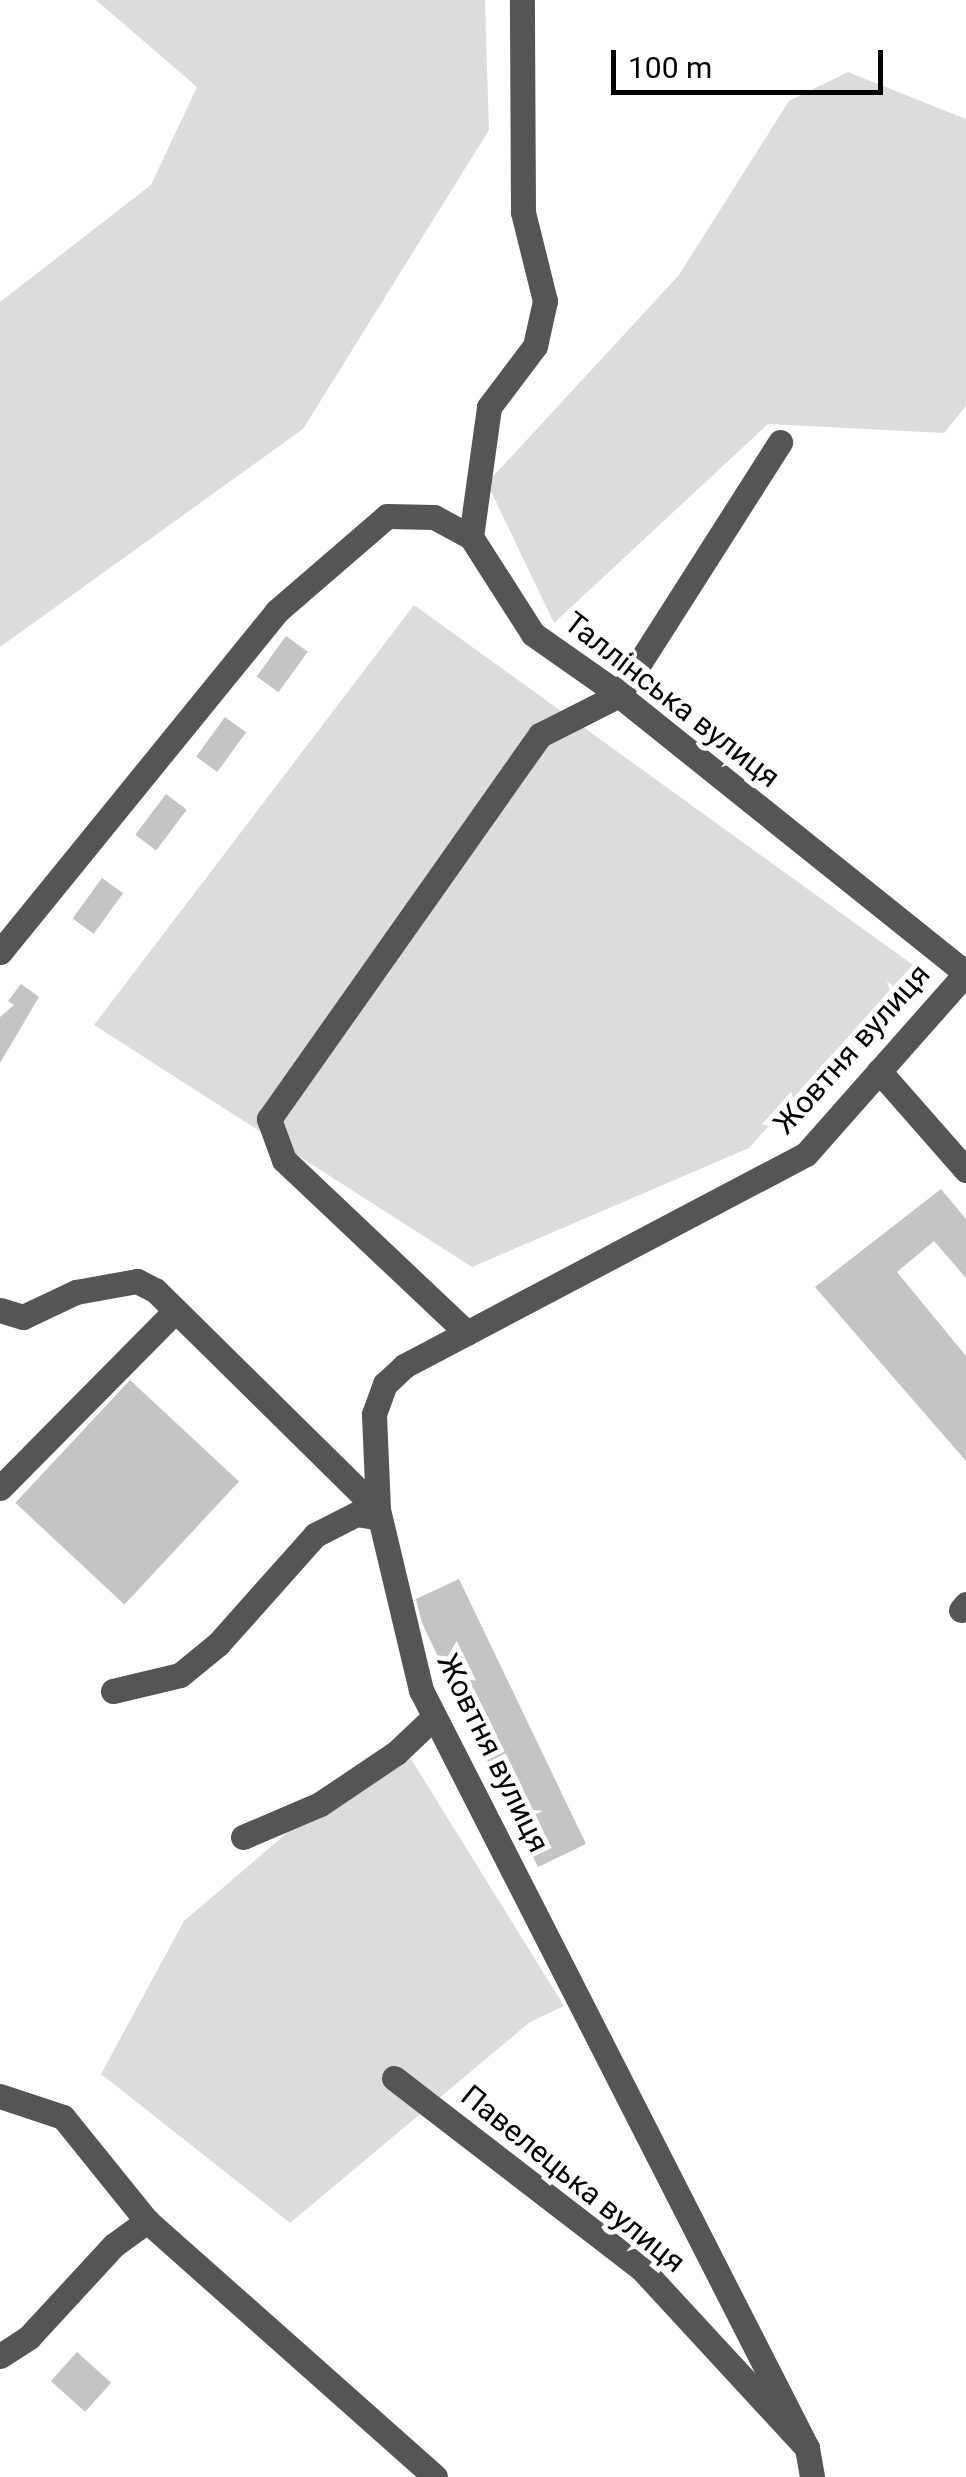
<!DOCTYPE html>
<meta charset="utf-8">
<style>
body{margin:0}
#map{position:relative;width:966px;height:2477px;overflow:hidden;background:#fff;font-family:Roboto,sans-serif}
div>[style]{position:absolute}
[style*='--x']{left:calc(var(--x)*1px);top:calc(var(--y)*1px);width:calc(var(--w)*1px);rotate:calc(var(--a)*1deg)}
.green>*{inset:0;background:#dcdcdc}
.building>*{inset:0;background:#c4c4c4;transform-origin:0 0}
.minor>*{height:25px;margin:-12.5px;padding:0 12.5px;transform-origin:12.5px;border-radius:12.5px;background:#555}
span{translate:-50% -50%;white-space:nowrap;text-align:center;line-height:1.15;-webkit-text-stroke:10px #fff;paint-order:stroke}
.street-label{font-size:30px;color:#000}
.scale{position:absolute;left:611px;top:50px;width:272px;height:45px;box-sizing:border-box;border:5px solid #000;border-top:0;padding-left:12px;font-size:30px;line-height:35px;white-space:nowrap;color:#000;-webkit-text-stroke:8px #fff;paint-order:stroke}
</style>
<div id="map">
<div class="green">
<div style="clip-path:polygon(96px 0,485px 0,489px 130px,303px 429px,0 647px,0 302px,151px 185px,197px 87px)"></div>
<div style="clip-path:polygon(848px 72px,966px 119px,966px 406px,944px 433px,768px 424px,554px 623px,487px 483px,679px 275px,789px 101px)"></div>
<div style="clip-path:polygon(414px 605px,913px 965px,749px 1148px,472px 1267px,94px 1025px)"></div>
<div style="clip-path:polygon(398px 1738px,564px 2006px,530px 2022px,290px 2223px,101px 2074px,184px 1921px)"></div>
</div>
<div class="building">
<div style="left:286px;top:636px;width:27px;height:50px;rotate:36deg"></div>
<div style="left:225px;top:717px;width:26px;height:49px;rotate:36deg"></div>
<div style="left:166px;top:794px;width:26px;height:51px;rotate:37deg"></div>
<div style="left:102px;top:878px;width:26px;height:50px;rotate:36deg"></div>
<div style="clip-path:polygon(21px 984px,39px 997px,0 1063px,0 1017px,14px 1005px,8px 1001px)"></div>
<div style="clip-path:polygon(941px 1189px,966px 1219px,966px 1278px,934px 1241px,897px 1272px,966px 1356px,966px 1461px,815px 1287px)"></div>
<div style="left:130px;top:1380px;width:149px;height:168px;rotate:43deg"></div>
<div style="clip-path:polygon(459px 1579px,586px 1844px,538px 1867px,422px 1623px,416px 1599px)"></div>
<div style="left:77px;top:2352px;width:46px;height:39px;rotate:42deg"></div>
</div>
<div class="minor">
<div style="--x:471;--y:537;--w:131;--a:-82.1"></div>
<div style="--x:489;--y:407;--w:76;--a:-53"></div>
<div style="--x:535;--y:346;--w:46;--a:-77.5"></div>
<div style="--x:545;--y:301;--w:92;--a:-103.9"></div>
<div style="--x:523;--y:212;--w:212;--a:-90.3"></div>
<div style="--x:0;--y:952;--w:439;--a:-50.9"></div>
<div style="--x:277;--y:611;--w:145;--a:-40.8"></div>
<div style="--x:387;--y:516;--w:47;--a:1.2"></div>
<div style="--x:434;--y:517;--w:42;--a:28.4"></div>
<div style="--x:471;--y:537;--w:115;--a:57.4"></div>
<div style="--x:533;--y:634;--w:94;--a:35"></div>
<div style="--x:610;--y:688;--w:456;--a:38.7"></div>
<div style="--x:879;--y:1071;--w:132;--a:48.7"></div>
<div style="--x:0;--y:1310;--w:24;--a:17"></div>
<div style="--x:23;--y:1317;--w:59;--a:-25.3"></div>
<div style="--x:76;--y:1292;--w:62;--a:-10.2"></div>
<div style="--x:137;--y:1281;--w:20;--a:27"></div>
<div style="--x:155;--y:1290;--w:313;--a:44.6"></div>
<div style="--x:467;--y:1333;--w:252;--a:-136.6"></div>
<div style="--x:284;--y:1160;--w:44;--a:-110.1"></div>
<div style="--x:269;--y:1119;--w:470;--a:-54.8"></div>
<div style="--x:540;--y:735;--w:89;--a:-26.9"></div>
<div style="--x:619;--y:695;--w:300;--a:-57.5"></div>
<div style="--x:0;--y:1488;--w:249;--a:-45.3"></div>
<div style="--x:961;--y:1610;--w:8;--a:-50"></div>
<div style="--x:113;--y:1691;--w:69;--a:-13.4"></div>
<div style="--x:180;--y:1675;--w:49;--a:-39.2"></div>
<div style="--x:218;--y:1644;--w:146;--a:-48.3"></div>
<div style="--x:315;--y:1535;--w:46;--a:-27.1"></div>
<div style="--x:356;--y:1514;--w:24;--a:9"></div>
<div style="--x:243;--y:1837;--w:84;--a:-23.2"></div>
<div style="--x:320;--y:1804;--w:92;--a:-33.9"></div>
<div style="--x:396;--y:1753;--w:52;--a:-43.5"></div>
<div style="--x:394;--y:2078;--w:312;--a:37.6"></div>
<div style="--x:641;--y:2268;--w:245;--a:47.3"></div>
<div style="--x:807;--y:2448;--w:29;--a:80"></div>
<div style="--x:0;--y:2096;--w:66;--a:18.4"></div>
<div style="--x:63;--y:2117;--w:134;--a:51.1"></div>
<div style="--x:147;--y:2221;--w:385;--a:41.6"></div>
<div style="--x:0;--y:2356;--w:35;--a:-33"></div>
<div style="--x:29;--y:2337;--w:125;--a:-47.3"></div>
<div style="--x:114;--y:2245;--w:41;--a:-36"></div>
<div style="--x:807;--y:2448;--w:851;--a:-116.99"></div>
<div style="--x:421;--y:1690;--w:185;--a:-103.4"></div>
<div style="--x:378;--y:1510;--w:96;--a:-92.4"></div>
<div style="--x:374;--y:1414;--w:32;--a:-70"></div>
<div style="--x:385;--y:1384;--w:26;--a:-43"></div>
<div style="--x:404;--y:1366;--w:454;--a:-27.8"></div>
<div style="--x:806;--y:1154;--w:242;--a:-48.5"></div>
</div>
<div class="street-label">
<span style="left:672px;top:700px;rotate:38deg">Таллінська вулиця</span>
<span style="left:852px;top:1049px;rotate:-48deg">Жовтня вулиця</span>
<span style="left:493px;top:1753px;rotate:64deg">Жовтня вулиця</span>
<span style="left:573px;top:2179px;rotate:39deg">Павелецька вулиця</span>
</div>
<div class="scale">100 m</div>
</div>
